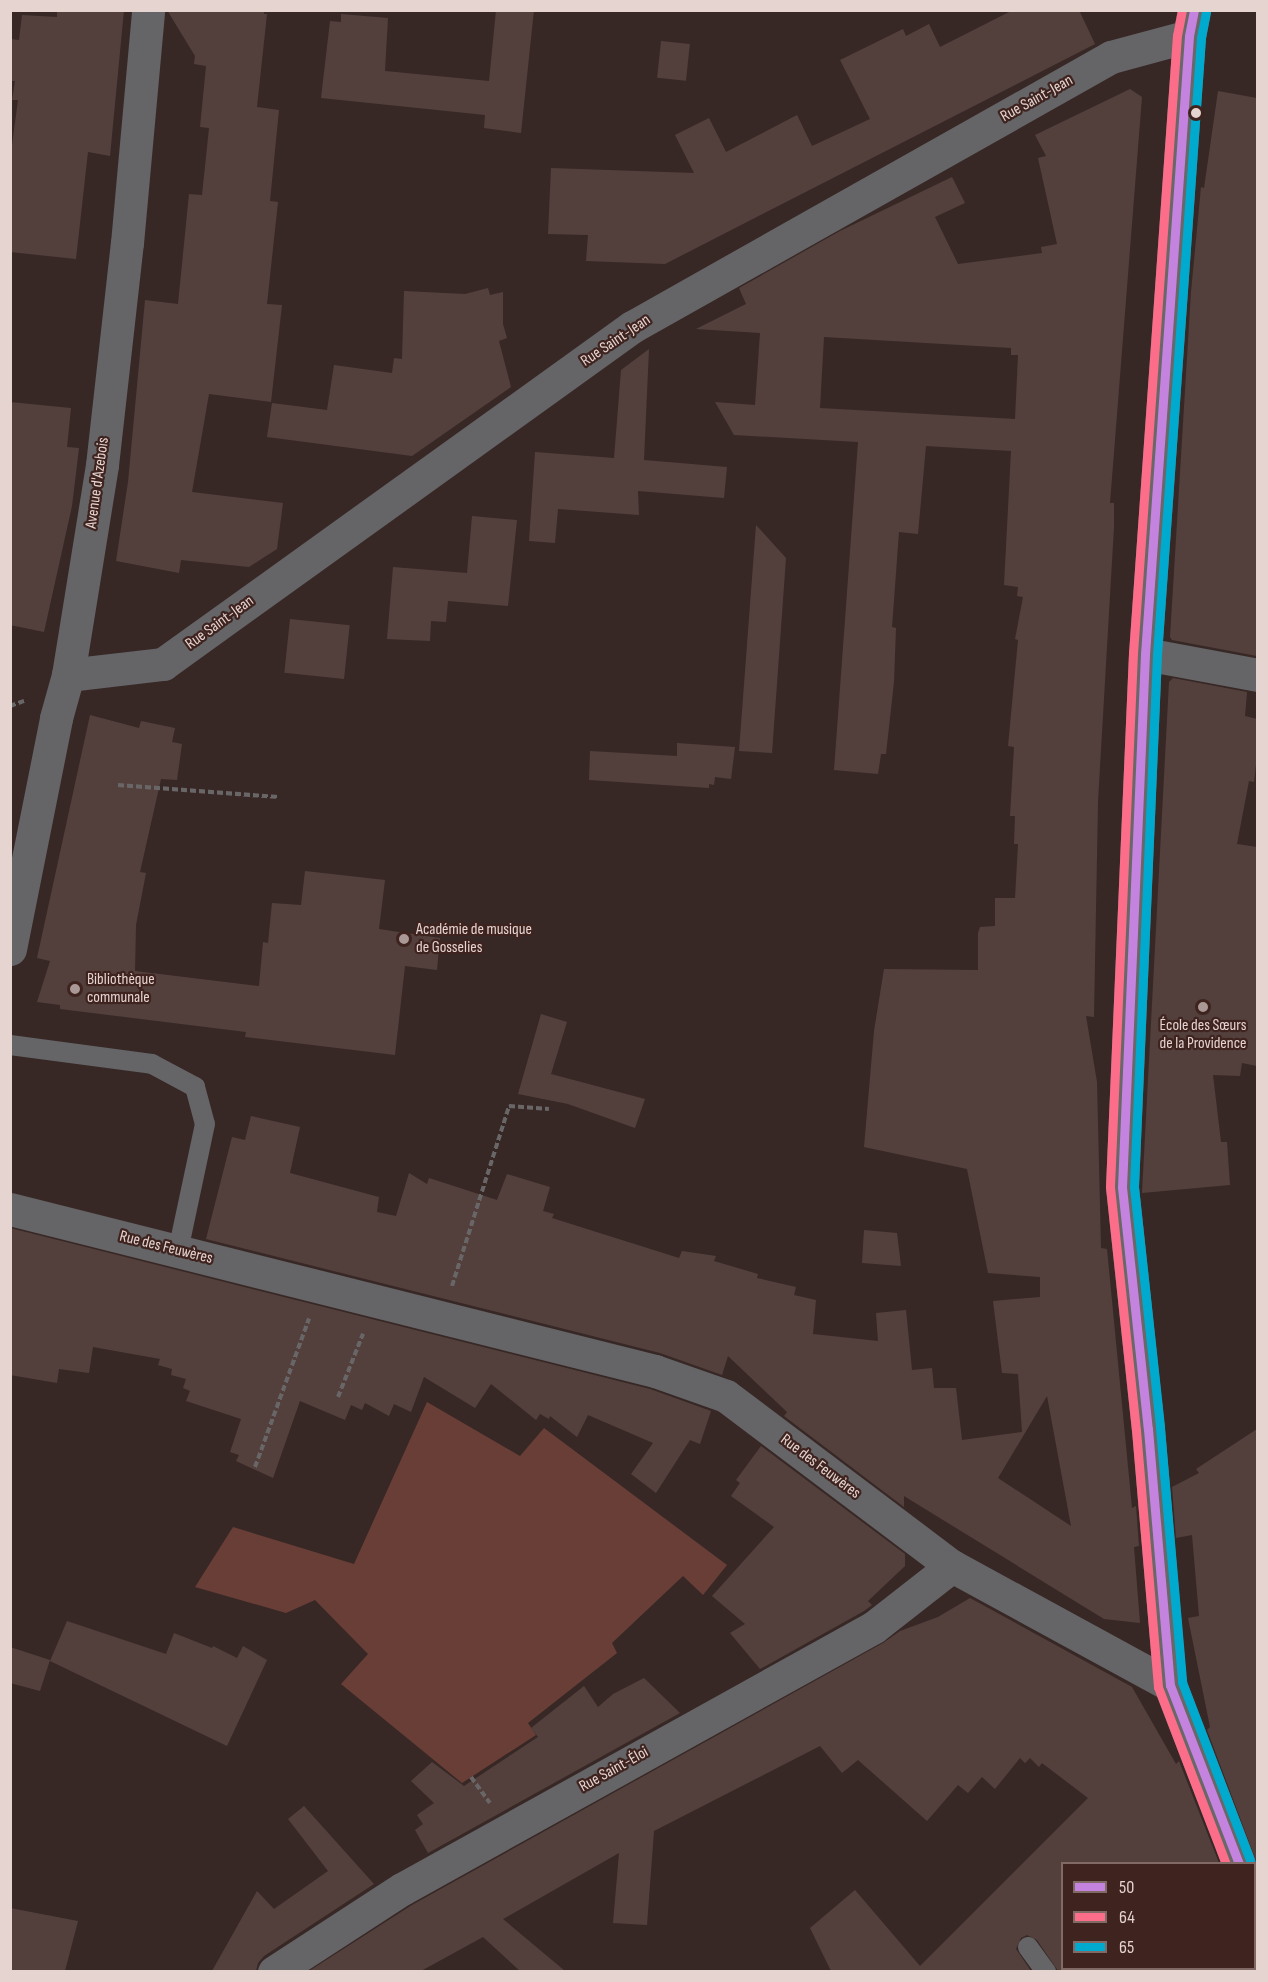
<!DOCTYPE html>
<meta charset="utf-8">
<style>
body{margin:0}
#map{position:relative;width:1268px;height:1982px;overflow:hidden;background:#372826;font-family:"Sofia Sans Condensed",sans-serif}
div>[style]{position:absolute}
[style*='--x']{left:calc(var(--x)*1px);top:calc(var(--y)*1px);width:calc(var(--w)*1px);rotate:calc(var(--a)*1deg)}
.green>*{inset:0;background:#693e36}
.building>*{inset:0;background:#53403d;transform-origin:0 0}
.path>*{height:4px;margin-top:-2px;transform-origin:0;background:repeating-linear-gradient(90deg,#696667 0 6px,transparent 0 9px)}
.service>*{height:20px;margin:-10px;padding:0 10px;transform-origin:10px;border-radius:10px;background:#656467}
.minor>*{height:33px;margin:-16.5px;padding:0 16.5px;transform-origin:16.5px;border-radius:16.5px;background:#656467}
.tertiary>*{height:33px;margin:-16.5px;padding:0 16.5px;transform-origin:16.5px;border-radius:16.5px;background:#656467}
.secondary>*{height:33px;margin:-16.5px;padding:0 16.5px;transform-origin:16.5px;border-radius:16.5px;background:#696767}
.bus-1>*{height:9px;margin:-4.5px;padding:0 4.5px;transform-origin:4.5px;border-radius:4.5px;background:#c483df}
.bus-2>*{height:9px;margin:-4.5px;padding:0 4.5px;transform-origin:4.5px;border-radius:4.5px;background:#fb6d88}
.bus-3>*{height:9px;margin:-4.5px;padding:0 4.5px;transform-origin:4.5px;border-radius:4.5px;background:#00a9ce}
.dots>*{width:16px;height:16px;translate:-50% -50%;box-sizing:border-box;border:3px solid #3e231f;border-radius:50%}
span{translate:-50% -50%;white-space:nowrap;text-align:center;line-height:1.15;-webkit-text-stroke:4.5px #3e231f;paint-order:stroke}
.street-label{font-size:16px;color:#e6d4d1}
.poi-label{font-size:16px;color:#e6d4d1}
.left{translate:0 -50%;text-align:left}
.frame{position:absolute;inset:0;border:12px solid #e6d4d1;pointer-events:none}
.legend{position:absolute;left:1061px;top:1862px;width:195px;height:108px;box-sizing:border-box;background:#3e231f;border:2px solid #816a66;margin:0;padding:8px 10px;list-style:none;font-size:18px;color:#e6d4d1}
.legend li{display:flex;align-items:center;gap:12px;height:30px}
.legend b{width:30px;border:2px solid #816a66}
</style>
<div id="map">
<div class="green">
<div style="clip-path:polygon(427px 1402px,520px 1456px,544px 1428px,727px 1565px,703px 1595px,683px 1576px,612px 1643px,617px 1653px,528px 1723px,536px 1735px,462px 1783px,341px 1684px,368px 1654px,315px 1600px,286px 1613px,195px 1587px,233px 1527px,354px 1564px)"></div>
</div>
<div class="building">
<div style="clip-path:polygon(57px 10px,124px 10px,110px 156px,88px 152px,76px 259px,10px 252px,10px 160px,18px 100px,12px 100px,15px 81px,10px 81px,10px 39px,19px 40px,22px 15px,57px 17px)"></div>
<div style="clip-path:polygon(167px 10px,264px 10px,264px 14px,267px 14px,257px 107px,279px 110px,270px 201px,278px 202px,267px 304px,282px 305px,271px 402px,209px 394px,192px 492px,283px 503px,277px 549px,249px 567px,181px 560px,179px 573px,116px 561px,128px 482px,145px 300px,178px 304px,189px 194px,202px 195px,209px 128px,200px 127px,206px 66px,194px 64px,195px 56px)"></div>
<div style="clip-path:polygon(496px 10px,534px 10px,521px 133px,484px 128px,485px 115px,321px 98px,330px 21px,341px 22px,341px 14px,388px 18px,385px 71px,489px 81px)"></div>
<div style="clip-path:polygon(1013px 10px,1079px 10px,1095px 44px,665px 264px,586px 261px,588px 235px,548px 234px,551px 168px,694px 173px,675px 135px,709px 118px,726px 152px,797px 115px,812px 146px,870px 119px,840px 60px,903px 29px,906px 36px,929px 24px,940px 47px)"></div>
<div style="left:661px;top:41px;width:29px;height:37px;rotate:6deg"></div>
<div style="clip-path:polygon(evenodd,1130px 89px,1142px 97px,1110px 503px,1114px 503px,1114px 527px,1098px 801px,1094px 1017px,1086px 1016px,1097px 1082px,1101px 1248px,1107px 1249px,1132px 1508px,1136px 1506px,1139px 1546px,1134px 1547px,1140px 1623px,1104px 1619px,904px 1496px,904px 1507px,784px 1416px,787px 1412px,728px 1356px,722px 1375px,660px 1353px,206px 1239px,232px 1137px,245px 1140px,251px 1116px,300px 1127px,290px 1173px,379px 1197px,377px 1212px,396px 1216px,409px 1173px,427px 1184px,429px 1178px,497px 1200px,507px 1174px,550px 1187px,543px 1211px,554px 1214px,552px 1218px,679px 1258px,682px 1251px,716px 1256px,714px 1261px,758px 1274px,757px 1278px,796px 1287px,794px 1295px,816px 1300px,813px 1334px,878px 1341px,876px 1313px,906px 1310px,912px 1370px,932px 1368px,934px 1388px,956px 1388px,962px 1440px,1022px 1432px,1018px 1374px,1002px 1373px,993px 1301px,1040px 1297px,1040px 1277px,988px 1273px,967px 1169px,864px 1147px,874px 1031px,884px 969px,978px 970px,978px 933px,980px 927px,995px 926px,995px 898px,1015px 898px,1018px 844px,1014px 844px,1015px 816px,1010px 816px,1014px 747px,1008px 746px,1018px 640px,1015px 639px,1023px 597px,1017px 596px,1018px 587px,1004px 585px,1011px 451px,926px 446px,918px 534px,899px 532px,892px 627px,896px 628px,894px 682px,886px 754px,881px 754px,878px 774px,834px 770px,858px 442px,734px 435px,715px 402px,755px 405px,760px 333px,696px 329px,746px 304px,739px 288px,840px 231px,952px 177px,965px 203px,935px 217px,958px 264px,1042px 253px,1041px 247px,1057px 244px,1038px 158px,1046px 156px,1035px 135px,1130px 89px,824px 337px,1011px 348px,1011px 355px,1018px 355px,1015px 419px,820px 408px,824px 337px,1130px 89px,1047px 1396px,1071px 1526px,998px 1478px,1047px 1396px)"></div>
<div style="clip-path:polygon(1218px 91px,1257px 98px,1257px 656px,1172px 640px,1170px 637px,1191px 292px,1201px 187px,1204px 188px)"></div>
<div style="clip-path:polygon(488px 288px,490px 295px,503px 292px,503px 324px,507px 338px,499px 341px,511px 387px,412px 456px,267px 437px,272px 403px,327px 410px,334px 365px,392px 373px,394px 358px,402px 359px,404px 291px,465px 294px)"></div>
<div style="clip-path:polygon(649px 349px,644px 460px,727px 467px,724px 498px,638px 491px,639px 515px,558px 509px,555px 543px,529px 541px,535px 452px,614px 458px,621px 370px)"></div>
<div style="clip-path:polygon(10px 402px,71px 408px,67px 447px,79px 448px,72px 506px,44px 632px,10px 625px)"></div>
<div style="clip-path:polygon(472px 516px,517px 520px,508px 606px,448px 601px,446px 622px,431px 621px,430px 641px,387px 639px,393px 567px,467px 573px)"></div>
<div style="clip-path:polygon(756px 525px,786px 558px,772px 753px,739px 751px)"></div>
<div style="left:290px;top:619px;width:60px;height:54px;rotate:6deg"></div>
<div style="clip-path:polygon(1173px 678px,1247px 692px,1245px 716px,1257px 719px,1257px 756px,1254px 782px,1249px 781px,1237px 844px,1257px 847px,1257px 1066px,1242px 1063px,1240px 1076px,1213px 1075px,1221px 1142px,1227px 1142px,1230px 1185px,1142px 1193px,1169px 682px)"></div>
<div style="clip-path:polygon(90px 715px,139px 728px,141px 721px,175px 728px,172px 742px,182px 744px,177px 780px,161px 779px,140px 872px,146px 873px,136px 925px,135px 971px,259px 986px,263px 942px,268px 943px,272px 903px,301px 905px,305px 871px,385px 880px,379px 929px,440px 938px,437px 970px,405px 966px,395px 1055px,245px 1037px,246px 1032px,60px 1009px,60px 1005px,37px 1002px,50px 961px,37px 958px)"></div>
<div style="clip-path:polygon(677px 743px,735px 747px,731px 779px,715px 777px,714px 785px,709px 784px,709px 788px,589px 780px,590px 751px,677px 756px)"></div>
<div style="clip-path:polygon(541px 1014px,567px 1022px,551px 1074px,645px 1099px,635px 1128px,568px 1104px,518px 1094px)"></div>
<div style="clip-path:polygon(10px 1228px,650px 1389px,711px 1411px,700px 1444px,690px 1440px,656px 1493px,631px 1474px,653px 1443px,588px 1415px,577px 1437px,550px 1416px,549px 1419px,540px 1414px,536px 1420px,491px 1384px,475px 1408px,424px 1377px,411px 1412px,394px 1404px,389px 1416px,365px 1403px,362px 1410px,351px 1405px,345px 1420px,300px 1401px,273px 1478px,236px 1461px,239px 1455px,230px 1452px,241px 1419px,186px 1401px,190px 1391px,183px 1388px,186px 1379px,171px 1375px,172px 1369px,158px 1365px,160px 1359px,93px 1347px,89px 1373px,59px 1369px,57px 1383px,10px 1375px)"></div>
<div style="clip-path:polygon(864px 1230px,897px 1233px,901px 1266px,862px 1263px)"></div>
<div style="clip-path:polygon(1257px 1429px,1257px 1863px,1207px 1730px,1210px 1727px,1188px 1618px,1199px 1616px,1192px 1535px,1176px 1538px,1172px 1487px,1199px 1473px,1196px 1469px)"></div>
<div style="clip-path:polygon(761px 1446px,905px 1554px,905px 1566px,868px 1601px,872px 1605px,864px 1611px,760px 1669px,730px 1633px,745px 1624px,712px 1596px,774px 1527px,731px 1496px,740px 1483px,736px 1480px)"></div>
<div style="clip-path:polygon(970px 1598px,1132px 1687px,1176px 1764px,1179px 1761px,1219px 1863px,1062px 1863px,1062px 1971px,1058px 1971px,1037px 1940px,1027px 1935px,1021px 1938px,1016px 1949px,1031px 1971px,831px 1971px,810px 1928px,855px 1890px,920px 1966px,1088px 1798px,1042px 1763px,1039px 1767px,1030px 1758px,1025px 1763px,1020px 1758px,995px 1789px,982px 1777px,968px 1793px,958px 1785px,927px 1821px,858px 1760px,842px 1773px,820px 1746px,654px 1831px,647px 1925px,613px 1923px,619px 1853px,503px 1919px,565px 1971px,520px 1971px,483px 1937px,421px 1971px,309px 1971px,412px 1905px,883px 1643px,900px 1631px,938px 1617px)"></div>
<div style="clip-path:polygon(67px 1621px,166px 1654px,174px 1633px,212px 1648px,213px 1646px,237px 1658px,243px 1646px,267px 1660px,227px 1746px,50px 1661px)"></div>
<div style="clip-path:polygon(10px 1647px,50px 1660px,40px 1691px,10px 1683px)"></div>
<div style="clip-path:polygon(644px 1678px,680px 1713px,428px 1853px,415px 1830px,423px 1824px,417px 1815px,434px 1803px,411px 1781px,432px 1762px,464px 1786px,538px 1737px,531px 1728px,584px 1686px,598px 1707px,613px 1694px)"></div>
<div style="clip-path:polygon(304px 1806px,374px 1884px,264px 1956px,258px 1963px,256px 1971px,212px 1971px,257px 1891px,274px 1909px,328px 1871px,288px 1819px)"></div>
<div style="clip-path:polygon(10px 1908px,78px 1921px,65px 1971px,10px 1971px)"></div>
</div>
<div class="path">
<div style="--x:10;--y:706;--w:15;--a:-20"></div>
<div style="--x:118;--y:785;--w:161;--a:4.3"></div>
<div style="--x:452;--y:1286;--w:189;--a:-72.4"></div>
<div style="--x:509;--y:1106;--w:40;--a:4.3"></div>
<div style="--x:338;--y:1397;--w:68;--a:-68.4"></div>
<div style="--x:255;--y:1467;--w:158;--a:-70"></div>
<div style="--x:471;--y:1777;--w:32;--a:54"></div>
</div>
<div class="service">
<div style="--x:10;--y:1045;--w:143;--a:7.6"></div>
<div style="--x:152;--y:1064;--w:49;--a:28.1"></div>
<div style="--x:195;--y:1087;--w:38;--a:75"></div>
<div style="--x:205;--y:1124;--w:130;--a:102"></div>
<div style="--x:1028;--y:1947;--w:31;--a:54"></div>
</div>
<div class="minor">
<div style="--x:1145;--y:654;--w:115;--a:10.5"></div>
<div style="--x:68;--y:675;--w:96;--a:-6.6"></div>
<div style="--x:163;--y:664;--w:578;--a:-35.7"></div>
<div style="--x:632;--y:327;--w:550;--a:-29.41"></div>
<div style="--x:1111;--y:57;--w:81;--a:-15.1"></div>
<div style="--x:10;--y:1209;--w:665;--a:14.1"></div>
<div style="--x:655;--y:1371;--w:75;--a:19.4"></div>
<div style="--x:726;--y:1396;--w:283;--a:37"></div>
<div style="--x:952;--y:1566;--w:248;--a:28.6"></div>
<div style="--x:1254;--y:1950;--w:4;--a:-14"></div>
<div style="--x:1169;--y:1968;--w:4;--a:63"></div>
<div style="--x:274;--y:1972;--w:153;--a:-33"></div>
<div style="--x:402;--y:1889;--w:540;--a:-29.03"></div>
<div style="--x:874;--y:1627;--w:99;--a:-38"></div>
<div style="--x:1211;--y:1972;--w:7;--a:-34"></div>
</div>
<div class="tertiary">
<div style="--x:10;--y:949;--w:236;--a:-78.7"></div>
<div style="--x:56;--y:718;--w:45;--a:-74.4"></div>
<div style="--x:68;--y:675;--w:213;--a:-80.8"></div>
<div style="--x:102;--y:465;--w:223;--a:-83.6"></div>
<div style="--x:127;--y:243;--w:234;--a:-84.8"></div>
</div>
<div class="secondary">
<div style="--x:1194;--y:10;--w:26;--a:101"></div>
<div style="--x:1189;--y:36;--w:620;--a:94.07"></div>
<div style="--x:1145;--y:654;--w:533;--a:92.47"></div>
<div style="--x:1122;--y:1187;--w:243;--a:83.9"></div>
<div style="--x:1148;--y:1429;--w:257;--a:85.1"></div>
<div style="--x:1170;--y:1685;--w:192;--a:68.9"></div>
<div style="--x:1254;--y:1911;--w:10;--a:66"></div>
</div>
<div class="bus-1">
<div style="--x:1194;--y:10;--w:26;--a:101"></div>
<div style="--x:1189;--y:36;--w:620;--a:94.07"></div>
<div style="--x:1145;--y:654;--w:533;--a:92.47"></div>
<div style="--x:1122;--y:1187;--w:243;--a:83.9"></div>
<div style="--x:1148;--y:1429;--w:257;--a:85.1"></div>
<div style="--x:1170;--y:1685;--w:192;--a:68.9"></div>
</div>
<div class="bus-2">
<div style="--x:1182;--y:10;--w:25;--a:101"></div>
<div style="--x:1177;--y:35;--w:620;--a:94.07"></div>
<div style="--x:1133;--y:653;--w:534;--a:92.47"></div>
<div style="--x:1110;--y:1187;--w:244;--a:83.9"></div>
<div style="--x:1136;--y:1430;--w:258;--a:85.1"></div>
<div style="--x:1158;--y:1687;--w:190;--a:69"></div>
</div>
<div class="bus-3">
<div style="--x:1206;--y:12;--w:26;--a:101"></div>
<div style="--x:1201;--y:38;--w:619;--a:94.08"></div>
<div style="--x:1157;--y:655;--w:532;--a:92.48"></div>
<div style="--x:1134;--y:1187;--w:242;--a:83.8"></div>
<div style="--x:1160;--y:1428;--w:255;--a:85"></div>
<div style="--x:1182;--y:1682;--w:191;--a:69.1"></div>
</div>
<div class="dots">
<div style="left:1196px;top:113px;background:#e6d4d1"></div>
<div style="left:404px;top:939px;background:#a99895"></div>
<div style="left:75px;top:989px;background:#a99895"></div>
<div style="left:1203px;top:1007px;background:#a99895"></div>
</div>
<div class="street-label">
<span style="left:1037px;top:99px;rotate:-29deg">Rue Saint-Jean</span>
<span style="left:616px;top:341px;rotate:-34deg">Rue Saint-Jean</span>
<span style="left:98px;top:483px;rotate:-82deg">Avenue d'Azebois</span>
<span style="left:220px;top:623px;rotate:-36deg">Rue Saint-Jean</span>
<span style="left:166px;top:1248px;rotate:14deg">Rue des Feuwères</span>
<span style="left:820px;top:1467px;rotate:37deg">Rue des Feuwères</span>
<span style="left:614px;top:1770px;rotate:-29deg">Rue Saint-Éloi</span>
</div>
<div class="poi-label">
<span class="left" style="left:416px;top:939px">Académie de musique<br>de Gosselies</span>
<span class="left" style="left:87px;top:989px">Bibliothèque<br>communale</span>
<span style="left:1203px;top:1035px">École des Sœurs<br>de la Providence</span>
</div>
<div class="frame"></div>
<ul class="legend">
<li><b style="height:8px;background:#c483df"></b>50</li>
<li><b style="height:8px;background:#fb6d88"></b>64</li>
<li><b style="height:8px;background:#00a9ce"></b>65</li>
</ul>
</div>
